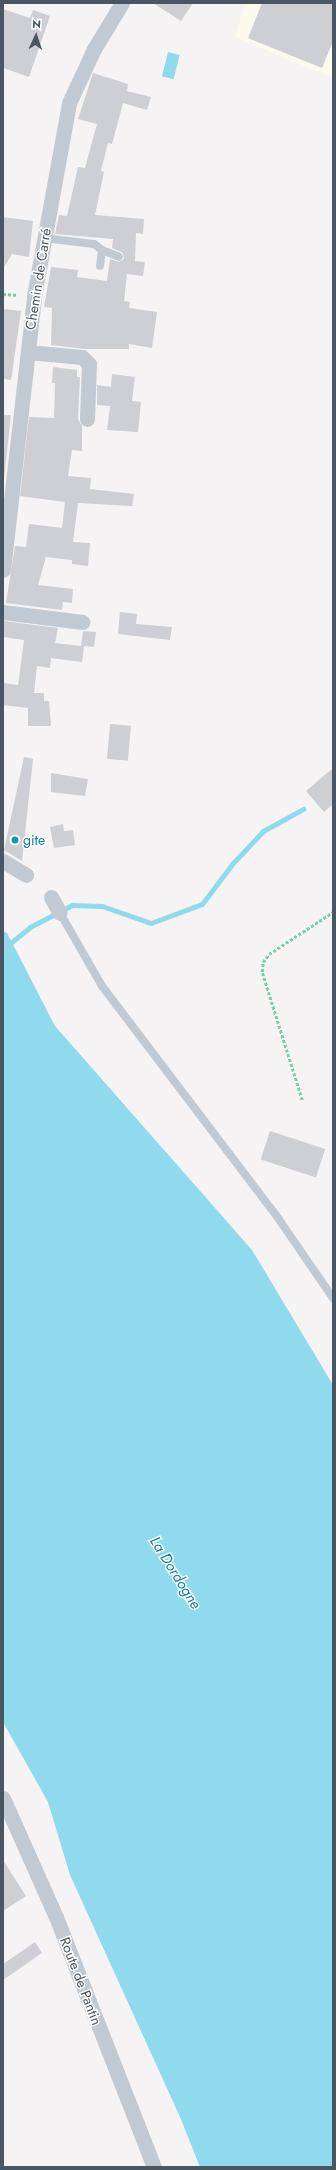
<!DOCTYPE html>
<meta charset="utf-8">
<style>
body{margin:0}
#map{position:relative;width:336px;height:2170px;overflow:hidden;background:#f5f3f3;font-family:Jost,sans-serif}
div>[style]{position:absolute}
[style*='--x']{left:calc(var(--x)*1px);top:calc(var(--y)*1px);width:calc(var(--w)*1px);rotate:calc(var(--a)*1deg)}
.commercial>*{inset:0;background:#fdf9ef}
.water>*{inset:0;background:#90daee;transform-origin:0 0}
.stream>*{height:5px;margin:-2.5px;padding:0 2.5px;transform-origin:2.5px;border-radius:2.5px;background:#90daee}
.building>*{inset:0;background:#cdcfd5;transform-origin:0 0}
.path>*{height:2.5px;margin-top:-1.25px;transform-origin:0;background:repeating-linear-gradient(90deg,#7ad0a6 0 3px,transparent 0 5px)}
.service>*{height:8px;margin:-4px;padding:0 4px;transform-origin:4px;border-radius:4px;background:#c1cad2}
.minor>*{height:15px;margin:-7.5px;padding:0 7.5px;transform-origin:7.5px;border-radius:7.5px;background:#c1cad2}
.dots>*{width:11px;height:11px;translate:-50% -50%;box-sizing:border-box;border:2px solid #fff;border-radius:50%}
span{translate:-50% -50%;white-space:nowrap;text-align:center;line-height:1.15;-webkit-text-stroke:3px #fff;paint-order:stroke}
.street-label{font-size:14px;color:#4a5661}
.culture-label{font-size:14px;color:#0d838f}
.left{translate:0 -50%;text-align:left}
.water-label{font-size:15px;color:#0c7c9b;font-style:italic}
.frame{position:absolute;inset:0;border:4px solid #4a5661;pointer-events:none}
.north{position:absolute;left:16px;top:16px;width:40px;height:40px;-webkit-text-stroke:3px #fff;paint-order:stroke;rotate:3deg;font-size:11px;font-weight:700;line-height:16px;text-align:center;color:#4a5661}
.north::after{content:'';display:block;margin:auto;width:14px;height:18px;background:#4a5661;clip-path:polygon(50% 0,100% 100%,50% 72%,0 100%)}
</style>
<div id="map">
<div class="commercial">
<div style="clip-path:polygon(245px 3px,333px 3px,333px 78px,235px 37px)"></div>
</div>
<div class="water">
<div style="left:168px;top:52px;width:12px;height:25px;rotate:14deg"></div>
<div style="clip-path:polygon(3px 931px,7px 933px,55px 1026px,252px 1250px,333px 1385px,333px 2167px,200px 2167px,180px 2117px,70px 1875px,48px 1802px,3px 1722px)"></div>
</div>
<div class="stream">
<div style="--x:3;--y:949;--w:35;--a:-39"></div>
<div style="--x:30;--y:927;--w:47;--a:-27.6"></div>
<div style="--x:72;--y:905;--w:30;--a:2"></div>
<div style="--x:102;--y:906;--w:52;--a:19.1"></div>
<div style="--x:151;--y:923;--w:54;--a:-20.4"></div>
<div style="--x:202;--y:904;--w:51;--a:-52.9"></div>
<div style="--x:233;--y:863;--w:44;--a:-46.8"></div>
<div style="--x:263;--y:831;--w:46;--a:-28.8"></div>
</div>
<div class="building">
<div style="clip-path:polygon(153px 3px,193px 3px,181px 21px)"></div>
<div style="clip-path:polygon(262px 3px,333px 3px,333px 41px,322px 68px,248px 38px)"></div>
<div style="clip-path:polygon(3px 9px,30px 18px,33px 10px,50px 16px,29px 77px,3px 68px)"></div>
<div style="clip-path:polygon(93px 73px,128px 84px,127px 91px,151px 97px,147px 110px,123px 103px,112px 144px,108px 143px,101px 171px,104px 172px,95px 215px,144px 219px,143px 234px,136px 233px,135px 261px,145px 262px,143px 276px,127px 274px,124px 301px,130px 302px,129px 308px,157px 312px,152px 348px,129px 344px,129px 349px,85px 349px,51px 345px,52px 308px,44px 307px,51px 267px,78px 270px,77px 277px,107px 281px,110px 259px,119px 262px,124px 259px,123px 253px,112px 248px,113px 239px,55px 234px,59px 215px,67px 216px,78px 167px,85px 168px,97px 124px,78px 119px)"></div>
<div style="clip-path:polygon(3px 217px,33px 221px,29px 257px,12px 254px,3px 269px)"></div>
<div style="clip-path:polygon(3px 309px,21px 311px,11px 380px,3px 379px)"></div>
<div style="clip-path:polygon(53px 367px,77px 370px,77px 377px,80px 377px,78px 419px,82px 426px,82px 451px,72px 450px,68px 476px,91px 478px,90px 489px,134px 494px,132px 506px,78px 503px,73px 542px,90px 543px,88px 566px,72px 564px,72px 560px,46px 557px,38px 585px,73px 589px,72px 603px,63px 602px,62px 610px,6px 603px,15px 546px,26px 547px,29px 524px,62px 528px,65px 502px,20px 496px,29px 417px,54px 418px,55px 383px,52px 383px)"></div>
<div style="clip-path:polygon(112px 374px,135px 377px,132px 401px,141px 402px,138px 432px,107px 430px,110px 406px,97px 405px,97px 385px,111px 387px)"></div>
<div style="clip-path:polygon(3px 415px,11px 415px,4px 479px,3px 479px)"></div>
<div style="clip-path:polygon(120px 612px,137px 614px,136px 624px,172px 627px,170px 640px,118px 634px)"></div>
<div style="clip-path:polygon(4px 621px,58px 628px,55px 643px,81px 646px,83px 631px,96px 632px,94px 647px,84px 646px,82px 662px,51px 658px,50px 668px,37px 666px,34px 693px,44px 693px,44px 701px,49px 701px,51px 726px,28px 726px,28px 708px,3px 705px,3px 683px,18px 685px,24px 640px,3px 637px)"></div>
<div style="left:110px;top:724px;width:21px;height:35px;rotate:5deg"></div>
<div style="clip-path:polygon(24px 757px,33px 759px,22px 861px,4px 850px)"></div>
<div style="clip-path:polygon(333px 768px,333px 804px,324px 812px,306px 791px)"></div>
<div style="clip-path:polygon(51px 773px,88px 779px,85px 796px,51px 792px)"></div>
<div style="clip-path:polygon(63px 824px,64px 831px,73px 830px,75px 845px,54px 848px,50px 827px)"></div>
<div style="left:270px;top:1131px;width:58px;height:30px;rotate:18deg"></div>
<div style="clip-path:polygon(3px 1860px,26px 1896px,3px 1911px)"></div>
<div style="clip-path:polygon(35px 1942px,42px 1953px,3px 1980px,3px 1964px)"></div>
</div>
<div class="path">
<div style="--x:3;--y:294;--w:15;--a:4"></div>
<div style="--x:302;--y:1100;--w:134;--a:-107.4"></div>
<div style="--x:262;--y:972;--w:10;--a:-84"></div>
<div style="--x:263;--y:962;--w:10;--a:-53"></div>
<div style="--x:269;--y:954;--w:77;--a:-33.3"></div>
</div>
<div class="service">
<div style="--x:44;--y:238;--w:50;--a:6.8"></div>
<div style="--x:94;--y:244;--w:10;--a:37"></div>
<div style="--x:102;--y:250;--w:16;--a:97"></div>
<div style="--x:102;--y:250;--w:18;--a:22"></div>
<div style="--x:60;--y:913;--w:84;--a:60.1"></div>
<div style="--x:102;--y:986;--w:291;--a:52.8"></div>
<div style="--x:278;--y:1218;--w:97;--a:55.5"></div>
</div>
<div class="minor">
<div style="--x:28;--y:352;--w:54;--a:5.3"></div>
<div style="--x:82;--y:357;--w:10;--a:45"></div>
<div style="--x:89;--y:364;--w:55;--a:92.1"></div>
<div style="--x:3;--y:570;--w:276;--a:-83.5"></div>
<div style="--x:34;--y:296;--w:196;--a:-79.7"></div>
<div style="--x:69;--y:103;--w:60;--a:-65.2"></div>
<div style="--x:94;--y:49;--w:54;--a:-58.7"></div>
<div style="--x:3;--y:612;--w:80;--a:7.2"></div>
<div style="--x:3;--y:861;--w:27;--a:31"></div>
<div style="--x:51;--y:897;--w:18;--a:61"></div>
<div style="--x:3;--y:1798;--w:130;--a:66"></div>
<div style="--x:56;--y:1917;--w:269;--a:68.6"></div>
</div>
<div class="dots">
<div style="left:15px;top:840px;background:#0f9aa8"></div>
</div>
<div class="street-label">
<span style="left:38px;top:279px;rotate:-81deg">Chemin de Carré</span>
<span style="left:81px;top:1981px;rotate:69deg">Route de Pantin</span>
</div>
<div class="culture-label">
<span class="left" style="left:23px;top:840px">gite</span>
</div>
<div class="water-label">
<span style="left:175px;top:1573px;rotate:58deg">La Dordogne</span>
</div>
<div class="frame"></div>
<div class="north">N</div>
</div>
